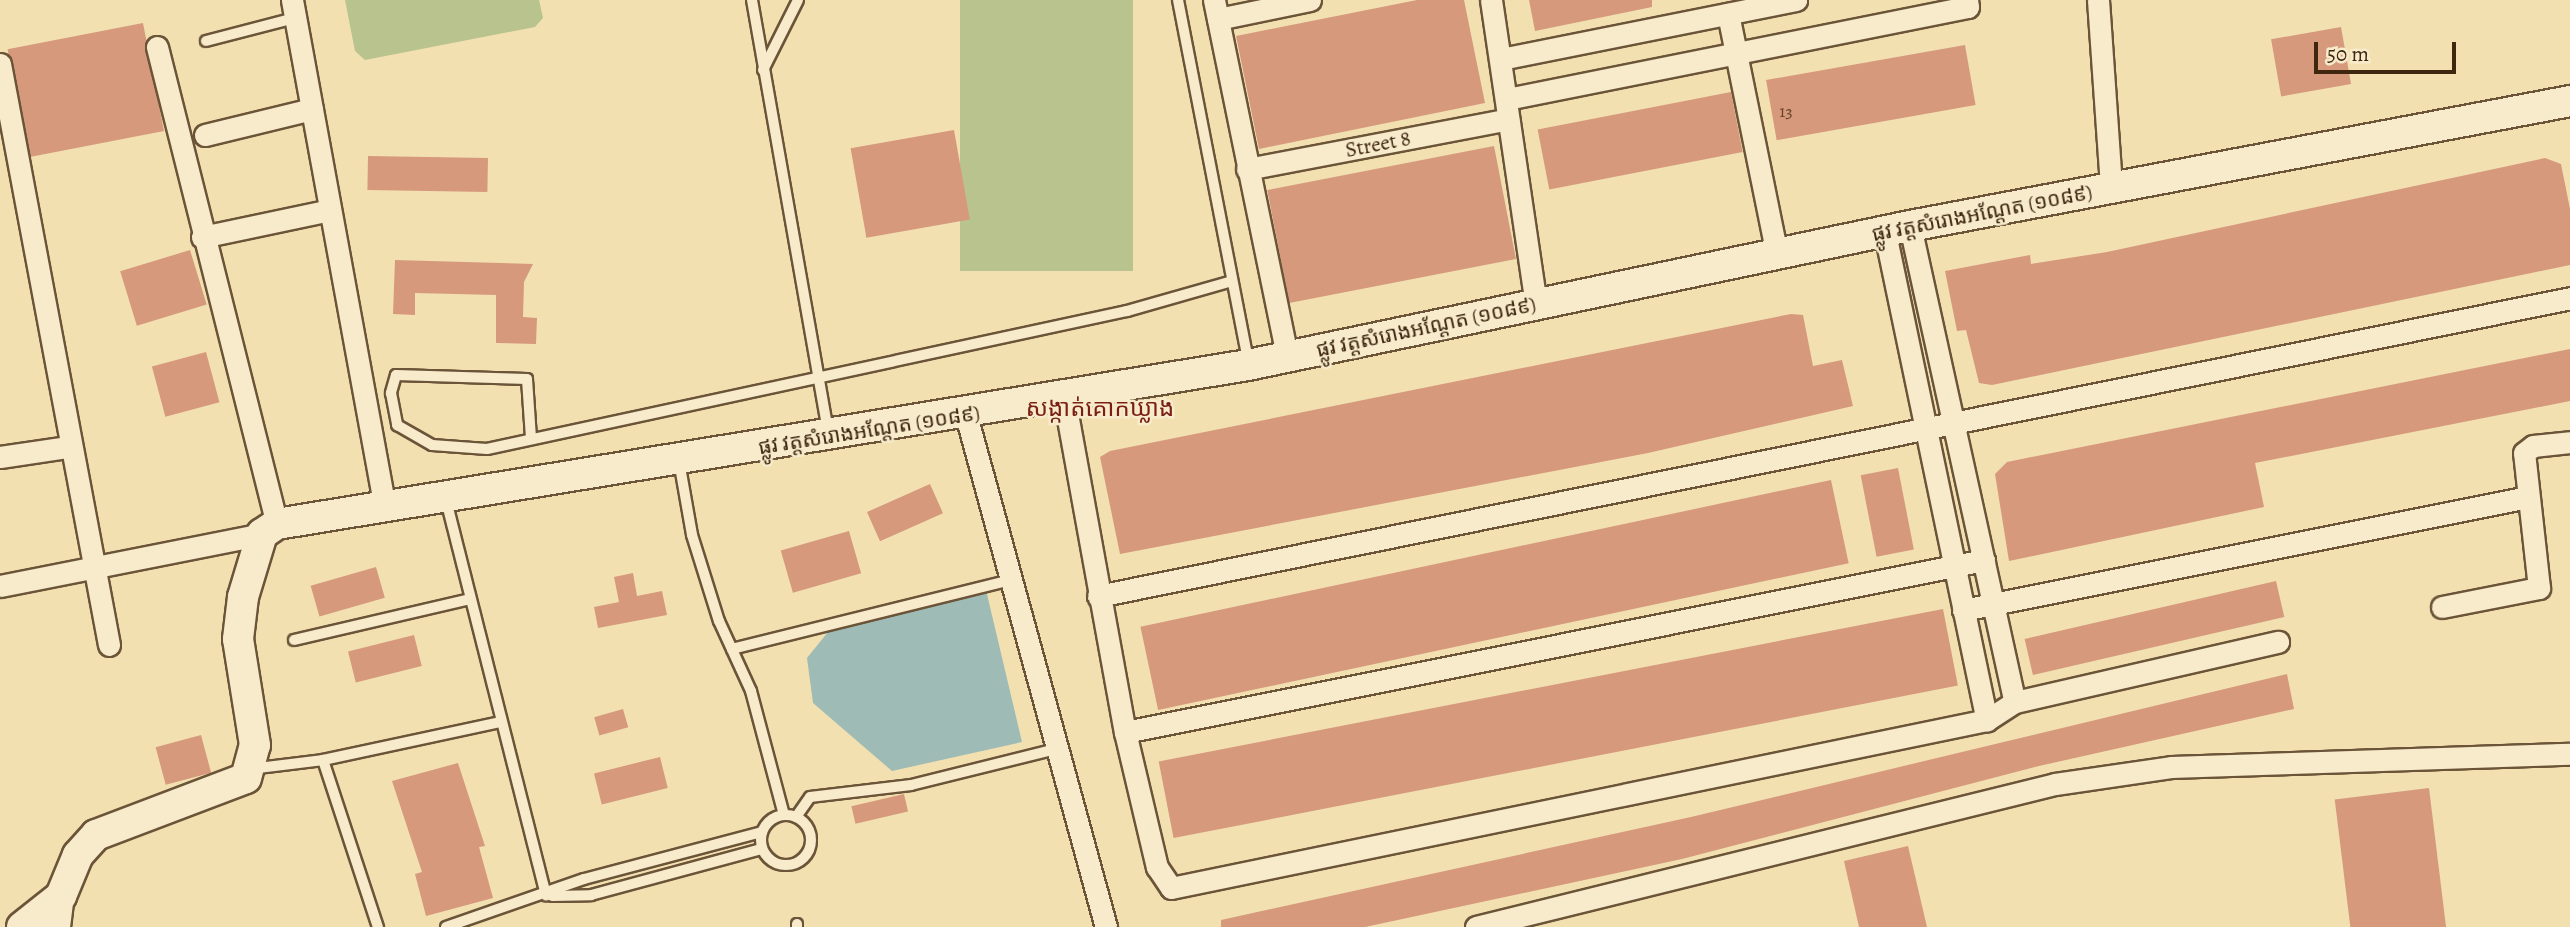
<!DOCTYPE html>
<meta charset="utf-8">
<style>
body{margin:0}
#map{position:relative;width:2570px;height:927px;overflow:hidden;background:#f2e0b1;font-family:Alegreya,"Noto Sans Khmer",serif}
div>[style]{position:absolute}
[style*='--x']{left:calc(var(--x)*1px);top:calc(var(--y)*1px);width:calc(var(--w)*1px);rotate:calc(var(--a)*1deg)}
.green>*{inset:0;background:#b8c38d;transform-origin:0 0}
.water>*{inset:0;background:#9ebbb5}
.building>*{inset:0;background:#d6997c;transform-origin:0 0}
.roads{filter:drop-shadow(2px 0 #6b5438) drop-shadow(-2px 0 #6b5438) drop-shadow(0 2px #6b5438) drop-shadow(0 -2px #6b5438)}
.service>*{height:10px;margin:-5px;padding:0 5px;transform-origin:5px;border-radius:5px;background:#f7ebcc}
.service>.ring{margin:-5px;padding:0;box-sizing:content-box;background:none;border:10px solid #f7ebcc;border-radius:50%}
.minor>*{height:21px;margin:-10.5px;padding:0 10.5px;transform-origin:10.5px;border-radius:10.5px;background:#f7ebcc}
.tertiary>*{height:26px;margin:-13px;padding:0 13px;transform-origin:13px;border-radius:13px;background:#f7ebcc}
.secondary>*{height:30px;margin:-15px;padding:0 15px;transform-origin:15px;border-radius:15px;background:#f7ebcc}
span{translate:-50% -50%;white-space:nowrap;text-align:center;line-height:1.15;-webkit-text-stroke:5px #f7ebcc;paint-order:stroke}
.number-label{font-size:18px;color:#64432a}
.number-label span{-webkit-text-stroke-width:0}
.street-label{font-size:21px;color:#3e260f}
.quarter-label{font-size:24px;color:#7a1f14}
.scale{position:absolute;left:2314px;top:42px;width:142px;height:32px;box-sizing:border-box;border:4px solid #3e260f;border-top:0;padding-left:9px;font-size:21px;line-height:24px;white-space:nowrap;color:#3e260f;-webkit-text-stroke:5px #f7ebcc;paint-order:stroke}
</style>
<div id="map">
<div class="green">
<div style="clip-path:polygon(345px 0,539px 0,543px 18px,535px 27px,365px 60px,355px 51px)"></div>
<div style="left:960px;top:0;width:173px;height:271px"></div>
</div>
<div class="water">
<div style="clip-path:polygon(986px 590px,1022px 742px,892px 771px,813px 703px,807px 658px,832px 627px)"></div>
</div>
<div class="building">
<div style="clip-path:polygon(1417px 0,1464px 0,1485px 103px,1259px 149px,1236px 36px)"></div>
<div style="clip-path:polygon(1529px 0,1652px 0,1652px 7px,1535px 31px)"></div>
<div style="left:143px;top:23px;width:110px;height:138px;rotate:79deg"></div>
<div style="left:2341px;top:27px;width:58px;height:71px;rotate:80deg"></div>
<div style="left:1965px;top:45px;width:61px;height:202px;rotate:80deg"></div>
<div style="left:1731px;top:92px;width:61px;height:197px;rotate:79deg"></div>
<div style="left:954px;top:130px;width:91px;height:105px;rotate:80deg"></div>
<div style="left:1494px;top:146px;width:115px;height:231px;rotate:79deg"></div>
<div style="left:368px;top:156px;width:120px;height:34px;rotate:1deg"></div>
<div style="clip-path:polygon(2545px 158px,2561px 164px,2570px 209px,2570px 265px,1992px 385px,1979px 383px,1966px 330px,1957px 331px,1945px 271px,2030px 255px,2031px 264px,2107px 252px)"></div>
<div style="left:190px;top:250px;width:57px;height:73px;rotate:73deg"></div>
<div style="clip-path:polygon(395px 260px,533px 264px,524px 282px,523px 317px,537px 318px,536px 344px,496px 343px,496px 295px,415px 293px,415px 315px,393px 314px)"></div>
<div style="clip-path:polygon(1791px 314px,1803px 315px,1813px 366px,1842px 360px,1853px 406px,1648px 453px,1120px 554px,1100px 457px,1110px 451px)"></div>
<div style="clip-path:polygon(2570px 349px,2570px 401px,2255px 463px,2264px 507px,2009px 561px,1995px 474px,2007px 462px)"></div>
<div style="left:206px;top:352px;width:52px;height:56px;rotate:75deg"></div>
<div style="left:1898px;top:468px;width:83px;height:38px;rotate:79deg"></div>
<div style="left:1831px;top:480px;width:85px;height:706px;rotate:78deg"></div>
<div style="left:930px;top:484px;width:32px;height:69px;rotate:66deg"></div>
<div style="left:849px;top:531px;width:44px;height:71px;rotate:74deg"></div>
<div style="left:376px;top:567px;width:32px;height:68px;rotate:74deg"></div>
<div style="clip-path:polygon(633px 573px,637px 596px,662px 591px,667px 615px,598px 628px,594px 607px,619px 602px,614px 577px)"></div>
<div style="left:2276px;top:581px;width:37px;height:258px;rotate:77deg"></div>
<div style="left:1943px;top:609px;width:78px;height:799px;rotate:79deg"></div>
<div style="left:414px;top:635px;width:32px;height:68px;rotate:76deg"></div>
<div style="clip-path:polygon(2287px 674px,2294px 709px,2039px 766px,1682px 859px,1365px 927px,1221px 927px,1221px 920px,1691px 817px)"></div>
<div style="left:623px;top:709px;width:19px;height:30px;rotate:74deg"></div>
<div style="left:201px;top:735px;width:39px;height:47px;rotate:75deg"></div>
<div style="left:660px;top:757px;width:32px;height:68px;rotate:76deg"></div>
<div style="clip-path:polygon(458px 763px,485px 846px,479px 847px,493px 898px,426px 916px,415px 874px,422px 872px,392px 781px)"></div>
<div style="left:2429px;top:788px;width:140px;height:95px;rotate:83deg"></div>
<div style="left:904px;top:794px;width:18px;height:54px;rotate:77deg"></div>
<div style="clip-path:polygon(1908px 846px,1927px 927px,1859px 927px,1844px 861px)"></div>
</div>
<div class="roads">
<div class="service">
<div style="--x:752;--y:0;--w:439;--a:80"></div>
<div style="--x:1178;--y:0;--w:368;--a:79"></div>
<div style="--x:206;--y:41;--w:92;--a:-14.5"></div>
<div style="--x:763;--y:70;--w:78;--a:-63.4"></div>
<div style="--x:531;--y:438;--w:59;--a:-93.9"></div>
<div style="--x:527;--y:379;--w:131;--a:-178.3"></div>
<div style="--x:396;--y:375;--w:19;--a:106"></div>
<div style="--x:391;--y:393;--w:33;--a:79"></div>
<div style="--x:397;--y:425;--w:40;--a:29.7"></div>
<div style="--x:432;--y:445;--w:55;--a:4.2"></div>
<div style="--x:487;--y:449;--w:655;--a:-12.17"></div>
<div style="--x:1127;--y:311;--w:109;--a:-15.9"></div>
<div style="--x:679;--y:461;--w:75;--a:80"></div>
<div style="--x:692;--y:535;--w:90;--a:72.6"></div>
<div style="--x:719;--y:621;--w:77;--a:65.4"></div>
<div style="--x:751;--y:691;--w:128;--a:75.1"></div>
<div style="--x:446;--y:500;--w:408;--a:75.8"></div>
<div style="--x:294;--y:640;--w:181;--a:-13.1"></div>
<div style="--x:732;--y:649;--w:287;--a:-13.9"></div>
<div style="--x:323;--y:760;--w:176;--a:71.8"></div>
<div style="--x:250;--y:769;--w:74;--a:-7"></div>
<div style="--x:323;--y:760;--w:182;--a:-12.1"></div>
<div class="ring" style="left:761px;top:815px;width:40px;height:40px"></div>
<div style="--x:796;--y:817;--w:24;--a:-55"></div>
<div style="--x:810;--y:797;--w:102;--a:-6.8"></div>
<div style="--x:911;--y:785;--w:150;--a:-13.9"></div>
<div style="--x:552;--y:896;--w:39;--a:-1"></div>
<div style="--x:591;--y:895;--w:177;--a:-15.1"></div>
<div style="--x:797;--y:924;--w:3;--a:90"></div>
<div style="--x:446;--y:927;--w:146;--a:-19.2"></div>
<div style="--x:584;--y:879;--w:184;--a:-14.8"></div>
</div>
<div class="minor">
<div style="--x:292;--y:0;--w:516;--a:79.63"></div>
<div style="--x:1214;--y:0;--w:364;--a:78.4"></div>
<div style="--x:1491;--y:0;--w:306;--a:81.6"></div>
<div style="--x:2098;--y:0;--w:188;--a:86"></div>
<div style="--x:1728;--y:14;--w:245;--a:78.5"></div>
<div style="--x:1218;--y:19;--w:94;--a:-11.7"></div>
<div style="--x:157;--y:47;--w:492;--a:75.9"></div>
<div style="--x:1501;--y:59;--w:301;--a:-11.3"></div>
<div style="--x:0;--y:64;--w:591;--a:79.37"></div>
<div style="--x:1507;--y:99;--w:470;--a:-11.3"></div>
<div style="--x:1968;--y:7;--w:7;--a:-98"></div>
<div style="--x:205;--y:135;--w:110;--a:-13.7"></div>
<div style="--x:1247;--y:169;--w:266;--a:-10.8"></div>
<div style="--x:1910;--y:226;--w:487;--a:77.6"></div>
<div style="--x:1885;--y:233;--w:498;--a:78.2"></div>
<div style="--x:202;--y:237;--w:131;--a:-11.9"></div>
<div style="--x:1064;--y:397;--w:341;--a:79.7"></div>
<div style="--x:1125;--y:732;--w:139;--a:76.7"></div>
<div style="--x:1157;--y:867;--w:25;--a:56"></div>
<div style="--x:1171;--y:888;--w:833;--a:-11.63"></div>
<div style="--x:1987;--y:720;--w:33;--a:-33"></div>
<div style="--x:2015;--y:702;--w:270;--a:-12.9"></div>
<div style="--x:966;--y:415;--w:531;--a:74.71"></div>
<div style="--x:0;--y:457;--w:69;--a:-8.4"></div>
<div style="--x:0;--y:586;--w:267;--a:-11.2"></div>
<div style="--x:1098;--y:596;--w:1502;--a:-11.44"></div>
<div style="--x:2442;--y:607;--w:99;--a:-11.1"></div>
<div style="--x:2539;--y:588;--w:136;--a:-96.3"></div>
<div style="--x:2524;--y:453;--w:11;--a:-38"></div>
<div style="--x:2533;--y:446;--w:37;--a:-6"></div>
<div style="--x:1963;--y:610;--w:576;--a:-11.31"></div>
<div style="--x:1125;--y:732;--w:876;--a:-11.32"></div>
<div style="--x:1476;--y:927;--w:596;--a:-13.87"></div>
<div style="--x:2055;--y:784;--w:117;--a:-8.3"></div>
<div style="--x:2171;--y:767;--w:399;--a:-1.9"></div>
</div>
<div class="tertiary">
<div style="--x:57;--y:927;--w:31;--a:-83"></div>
</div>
<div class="secondary">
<div style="--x:22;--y:927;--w:50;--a:-38.5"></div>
<div style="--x:61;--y:896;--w:44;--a:-67.5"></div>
<div style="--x:78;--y:855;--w:27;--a:-48"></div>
<div style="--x:96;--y:835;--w:160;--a:-20.8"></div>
<div style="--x:246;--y:778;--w:34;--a:-75"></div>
<div style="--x:255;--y:745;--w:107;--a:-99.1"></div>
<div style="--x:238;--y:639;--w:42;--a:-83.2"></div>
<div style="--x:243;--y:597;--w:66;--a:-73.2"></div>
<div style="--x:262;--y:534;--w:18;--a:-34"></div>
<div style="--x:277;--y:524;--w:984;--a:-9.3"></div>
<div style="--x:1248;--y:365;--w:676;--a:-11.86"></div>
<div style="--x:1910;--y:226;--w:672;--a:-10.72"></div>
</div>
</div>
<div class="number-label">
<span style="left:1786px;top:111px">13</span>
</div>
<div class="street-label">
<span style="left:1378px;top:144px;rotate:-11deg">Street 8</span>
<span style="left:1982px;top:213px;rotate:-11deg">ផ្លូវ វត្តសំរោងអណ្ដែត (១០៨៩)</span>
<span style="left:1426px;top:327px;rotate:-12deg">ផ្លូវ វត្តសំរោងអណ្ដែត (១០៨៩)</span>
<span style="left:869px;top:430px;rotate:-9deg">ផ្លូវ វត្តសំរោងអណ្ដែត (១០៨៩)</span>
</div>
<div class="quarter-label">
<span style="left:1100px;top:409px">សង្កាត់គោកឃ្លាង</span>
</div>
<div class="scale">50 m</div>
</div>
